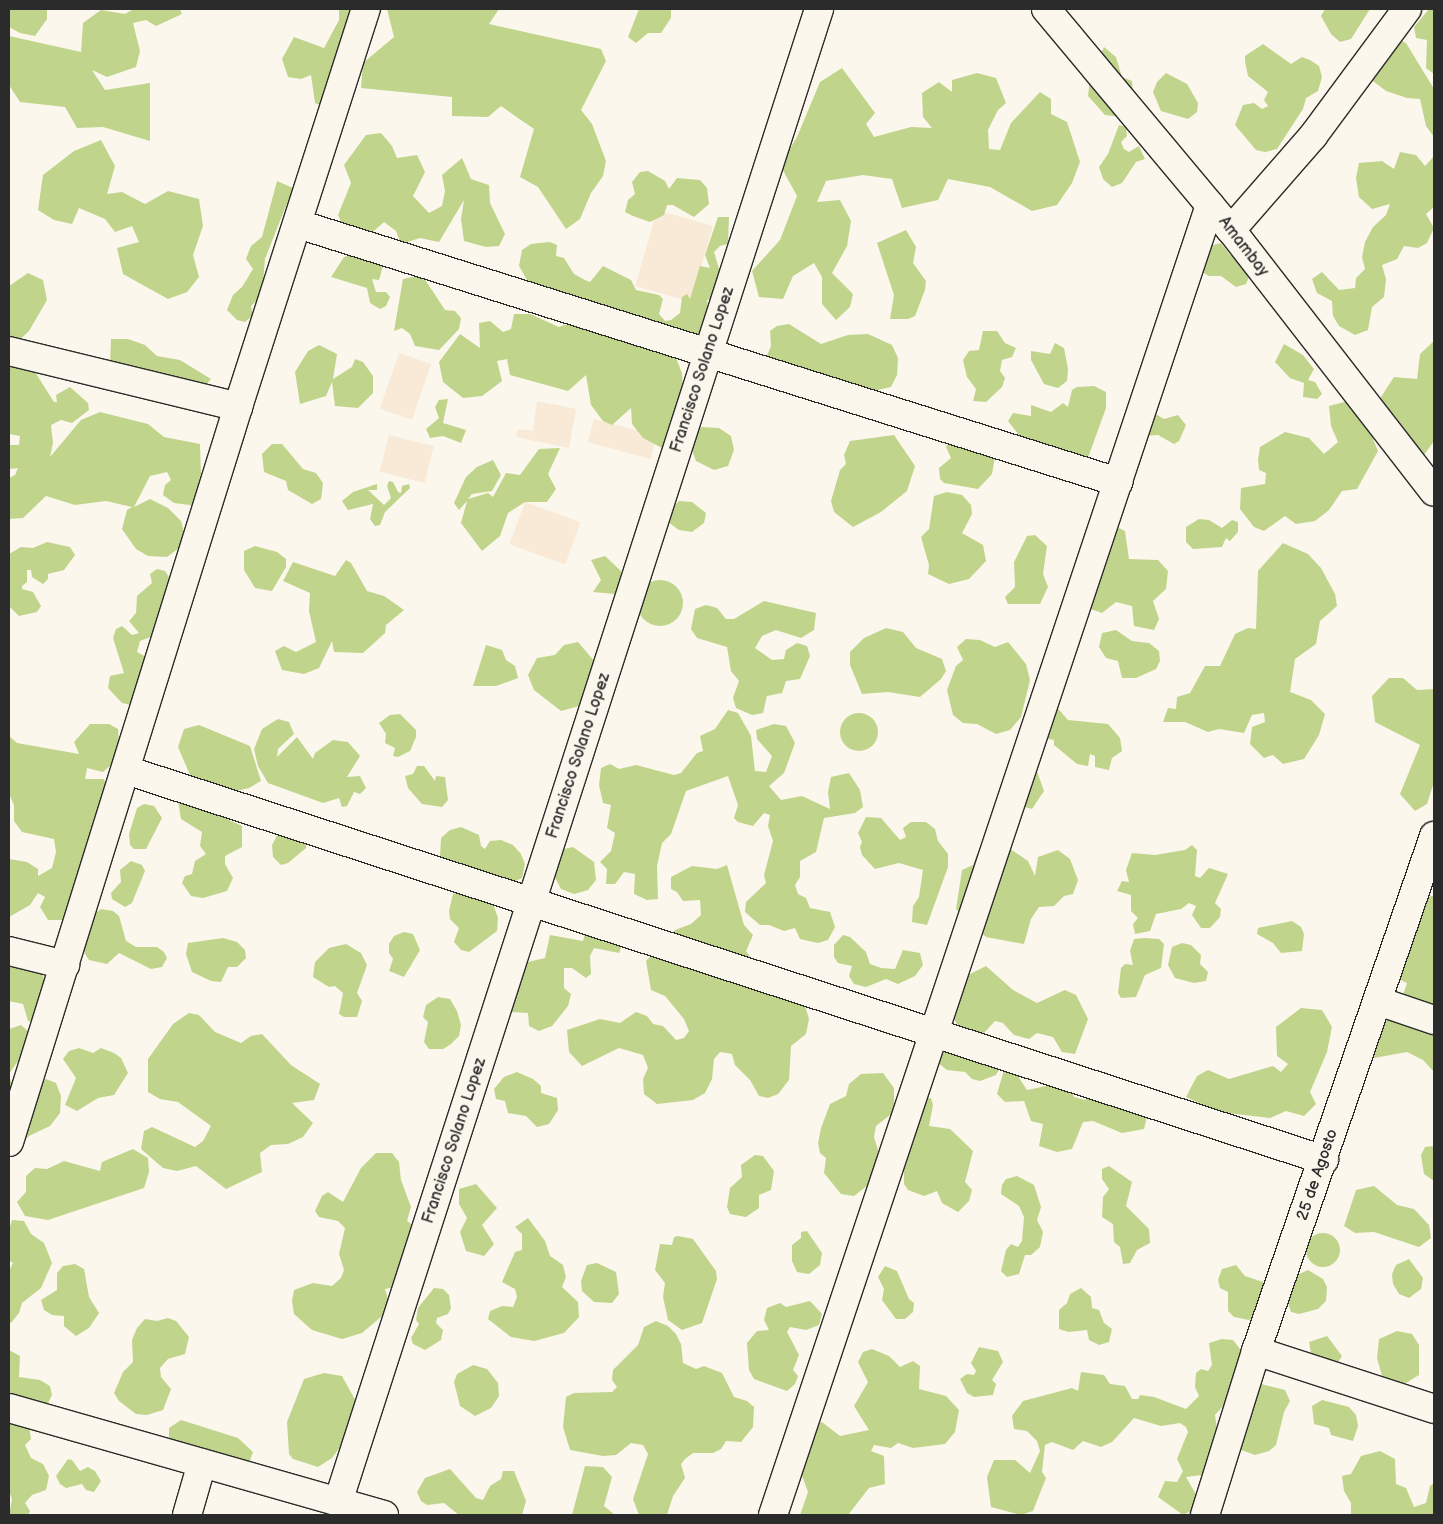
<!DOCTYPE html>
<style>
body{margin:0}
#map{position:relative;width:1443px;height:1524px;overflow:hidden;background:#fbf7ec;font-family:"Balsamiq Sans",sans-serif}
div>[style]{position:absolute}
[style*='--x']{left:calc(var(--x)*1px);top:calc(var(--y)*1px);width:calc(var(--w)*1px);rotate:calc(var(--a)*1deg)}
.built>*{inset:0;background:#f8ead6;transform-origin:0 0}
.green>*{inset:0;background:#c0d58b}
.round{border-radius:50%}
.roads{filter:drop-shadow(1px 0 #2b2b2b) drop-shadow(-1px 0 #2b2b2b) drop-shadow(0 1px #2b2b2b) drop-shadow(0 -1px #2b2b2b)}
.minor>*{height:28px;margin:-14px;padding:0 14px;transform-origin:14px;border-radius:14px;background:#fbf7ec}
.tertiary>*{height:28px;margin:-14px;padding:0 14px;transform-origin:14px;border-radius:14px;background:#fbf7ec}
span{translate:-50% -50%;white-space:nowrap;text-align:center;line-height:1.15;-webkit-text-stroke:4.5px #fbf7ec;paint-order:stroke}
.street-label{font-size:16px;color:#2b2b2b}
.frame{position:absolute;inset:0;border:10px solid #2b2b2b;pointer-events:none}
</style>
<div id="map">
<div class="built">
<div style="left:657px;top:210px;width:58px;height:79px;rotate:16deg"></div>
<div style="left:399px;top:353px;width:34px;height:59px;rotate:19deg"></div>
<div style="clip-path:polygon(537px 401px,576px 409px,569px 448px,516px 437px,518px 429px,533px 431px)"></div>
<div style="left:594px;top:419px;width:65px;height:24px;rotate:15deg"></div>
<div style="left:389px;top:435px;width:46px;height:38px;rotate:14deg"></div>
<div style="left:525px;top:502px;width:59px;height:45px;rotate:20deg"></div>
</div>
<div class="green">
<div style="clip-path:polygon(9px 9px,47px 9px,47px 19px,35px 36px,20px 33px,9px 27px)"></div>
<div style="clip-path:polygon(134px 9px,180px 9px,182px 14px,156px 26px,146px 20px,133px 23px,140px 51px,136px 67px,107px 77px,92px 70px,105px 90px,150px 83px,150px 141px,103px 127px,77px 128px,65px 107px,20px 102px,9px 85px,9px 36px,81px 52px,83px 23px,101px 10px,125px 14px)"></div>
<div style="clip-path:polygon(339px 9px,349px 9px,349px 20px,331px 110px,315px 103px,311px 75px,301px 79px,288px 77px,282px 59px,294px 37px,324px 48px,339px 20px)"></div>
<div style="clip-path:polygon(387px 9px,499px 9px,489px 24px,601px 49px,606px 61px,581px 110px,592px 124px,606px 161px,603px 176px,591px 193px,580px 219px,566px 229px,538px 187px,520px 177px,534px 129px,501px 106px,488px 117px,452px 116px,452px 97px,361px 88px,363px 63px,394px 37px)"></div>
<div style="clip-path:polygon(639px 9px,671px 9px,671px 18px,661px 33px,648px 33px,636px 43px,628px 37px)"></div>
<div style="clip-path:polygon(1325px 9px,1370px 9px,1351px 39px,1340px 42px,1331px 34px,1321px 16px)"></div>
<div style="clip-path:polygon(1429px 9px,1434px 9px,1434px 74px,1426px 68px,1427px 40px,1416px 38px,1414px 27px)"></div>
<div style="clip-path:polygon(1381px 31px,1406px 43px,1434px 89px,1434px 137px,1426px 126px,1420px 99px,1407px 98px,1386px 91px,1369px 78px)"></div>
<div style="clip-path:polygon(1263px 44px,1291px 64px,1302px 57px,1310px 60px,1319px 66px,1322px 77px,1318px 91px,1306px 98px,1303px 109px,1277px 149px,1265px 152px,1256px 150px,1235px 125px,1243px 105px,1254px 103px,1262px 109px,1268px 106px,1264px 100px,1268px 92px,1248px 76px,1245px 61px,1245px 56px)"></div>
<div style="clip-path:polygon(1104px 47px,1116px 57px,1122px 77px,1132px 81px,1133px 94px,1128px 118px,1105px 115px,1088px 96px,1090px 79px)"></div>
<div style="clip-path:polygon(842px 68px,875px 113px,866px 124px,874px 137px,911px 127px,932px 128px,923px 117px,922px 93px,939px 82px,952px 92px,952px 80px,977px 73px,996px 78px,1006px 103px,998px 110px,988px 130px,989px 149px,1000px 150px,1011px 123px,1040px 92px,1051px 99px,1051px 114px,1067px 122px,1080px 162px,1072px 183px,1057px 205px,1032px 211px,990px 187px,948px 179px,938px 200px,902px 208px,892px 179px,863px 175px,826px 181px,817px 202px,840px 200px,851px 221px,847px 246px,832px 273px,853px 294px,850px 307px,836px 320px,822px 304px,822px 277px,814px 263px,793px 276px,783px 299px,759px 297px,752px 271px,780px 240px,797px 196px,780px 165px,797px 137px,820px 82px)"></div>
<div style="clip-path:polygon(1166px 73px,1187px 84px,1198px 103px,1197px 112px,1188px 119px,1161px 111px,1153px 92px,1157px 82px)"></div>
<div style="clip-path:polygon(1119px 125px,1126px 127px,1127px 136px,1121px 142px,1124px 149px,1129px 152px,1139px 146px,1145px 159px,1136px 162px,1122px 183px,1112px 187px,1103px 179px,1099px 167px,1108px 154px)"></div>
<div style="clip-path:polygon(381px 133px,392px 146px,397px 158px,417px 155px,425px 172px,413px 196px,429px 213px,442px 206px,445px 191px,442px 175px,462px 158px,471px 179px,489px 185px,490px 203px,505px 234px,499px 246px,486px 247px,464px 241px,461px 219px,464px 200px,439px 242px,420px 238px,401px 244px,396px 231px,384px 222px,366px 238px,345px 231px,338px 215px,351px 183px,344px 165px,366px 135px)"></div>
<div style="clip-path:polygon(101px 140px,115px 166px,107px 194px,122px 192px,145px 204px,168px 191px,199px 199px,203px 226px,193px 255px,199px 277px,187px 292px,168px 299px,123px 274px,117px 248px,139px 242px,132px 226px,115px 232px,105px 219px,79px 208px,72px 224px,54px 220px,38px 210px,43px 175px,74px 151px)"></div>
<div style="clip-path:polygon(1400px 152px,1416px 155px,1425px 166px,1434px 156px,1434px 207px,1426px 214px,1434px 228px,1427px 243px,1418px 248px,1404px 246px,1397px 259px,1382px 265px,1386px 279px,1384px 297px,1372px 307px,1368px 330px,1355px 335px,1339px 326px,1333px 316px,1332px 301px,1317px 293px,1312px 279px,1322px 272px,1339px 290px,1355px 288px,1356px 278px,1365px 269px,1362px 257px,1365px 242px,1373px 227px,1386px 215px,1390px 204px,1372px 209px,1359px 197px,1356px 178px,1359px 163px,1382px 161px,1394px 169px)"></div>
<div style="clip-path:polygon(648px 171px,665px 181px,669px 189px,677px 178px,700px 180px,707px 188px,709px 204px,694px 217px,673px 205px,667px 205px,664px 215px,650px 222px,633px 216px,625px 212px,628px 200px,635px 194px,632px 182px,640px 172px)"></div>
<div style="clip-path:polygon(277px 181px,293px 188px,265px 259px,262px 295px,251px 306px,253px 315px,245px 322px,237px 320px,227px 310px,233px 295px,242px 287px,253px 269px,246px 259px,251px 246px,262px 237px)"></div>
<div style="clip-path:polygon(718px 217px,729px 217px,728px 244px,720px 246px,714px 252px,721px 275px,716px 297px,707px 300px,709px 315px,705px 327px,689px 344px,530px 285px,519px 266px,522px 250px,531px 244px,550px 242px,557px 245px,556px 256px,564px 258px,574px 274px,585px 280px,590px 282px,603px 266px,631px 280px,636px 290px,659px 295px,663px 299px,659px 314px,665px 321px,671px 320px,680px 313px,682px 297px,687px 294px,690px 299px,700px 266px,710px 268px,705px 255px)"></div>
<div style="clip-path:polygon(906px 230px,916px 247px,913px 263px,926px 281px,925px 290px,915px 316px,908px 319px,890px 319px,894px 295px,877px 243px)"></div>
<div style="clip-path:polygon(1221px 243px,1230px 255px,1245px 260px,1251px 272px,1246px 284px,1236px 287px,1221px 276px,1209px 276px,1198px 270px,1205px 247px)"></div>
<div style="clip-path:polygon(359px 253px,375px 257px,383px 266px,379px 280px,372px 279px,376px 292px,386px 292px,390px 297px,386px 306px,380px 309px,370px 303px,367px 288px,331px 277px,344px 257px)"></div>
<div style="clip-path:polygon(28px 273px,43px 280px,47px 300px,29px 331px,14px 345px,9px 344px,9px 286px)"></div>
<div style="clip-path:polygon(422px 275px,445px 310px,455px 311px,461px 318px,459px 329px,439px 350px,415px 346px,410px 334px,402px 328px,394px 331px,403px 279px)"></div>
<div style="clip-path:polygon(514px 314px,530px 314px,559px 327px,579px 320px,674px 353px,682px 373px,683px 392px,676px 436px,662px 448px,643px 438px,632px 424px,631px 408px,612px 425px,603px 421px,591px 405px,586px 375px,568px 391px,510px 375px,507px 359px,497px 361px,502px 381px,482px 396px,463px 398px,443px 382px,439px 362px,460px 334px,480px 348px,479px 323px,490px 321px,503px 332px,511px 329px)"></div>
<div style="clip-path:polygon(789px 324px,821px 344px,848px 335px,868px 334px,892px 345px,898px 358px,897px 375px,891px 387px,873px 391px,764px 363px,771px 346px,770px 331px,777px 326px)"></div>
<div style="clip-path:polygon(983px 331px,997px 331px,1005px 343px,1016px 348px,1012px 357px,1002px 360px,1000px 371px,1005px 378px,1002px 387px,986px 402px,973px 401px,976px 389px,967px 377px,963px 360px,969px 351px,979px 350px)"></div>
<div style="clip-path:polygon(111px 339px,128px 339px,145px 345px,157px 356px,180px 360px,211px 379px,201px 391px,110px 364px)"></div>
<div style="clip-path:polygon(1434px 341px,1434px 441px,1424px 455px,1402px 433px,1379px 400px,1394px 377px,1417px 379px,1420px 354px)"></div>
<div style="clip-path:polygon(1055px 343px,1064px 348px,1068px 369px,1067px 381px,1058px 388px,1044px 384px,1031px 360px,1031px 351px,1050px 354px)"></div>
<div style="clip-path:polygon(1284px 344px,1303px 355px,1314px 369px,1308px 380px,1315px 382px,1322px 394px,1317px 399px,1303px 397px,1304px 383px,1290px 378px,1275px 362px)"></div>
<div style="clip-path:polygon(319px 345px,337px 354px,333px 379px,352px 367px,355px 359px,363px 362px,373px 376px,373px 393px,358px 408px,335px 406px,332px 382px,326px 396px,300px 404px,295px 372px,308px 351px)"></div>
<div style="clip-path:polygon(9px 363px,28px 366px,35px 372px,54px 402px,57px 402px,56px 395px,70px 387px,88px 403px,89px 410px,72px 423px,61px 420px,51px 425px,53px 443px,50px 457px,81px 420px,100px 412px,148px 424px,164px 437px,200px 444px,201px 474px,198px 484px,201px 492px,198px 506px,174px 503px,163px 495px,165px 485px,171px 480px,167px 472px,150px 476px,134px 507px,150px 499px,168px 508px,181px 521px,185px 536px,179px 548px,167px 557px,148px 556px,136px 549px,122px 529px,127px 510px,132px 507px,106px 501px,75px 505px,46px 496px,23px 518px,9px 519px,9px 478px,15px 475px,18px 468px,9px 469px,9px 445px,19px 445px,20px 436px,9px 434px)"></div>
<div style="clip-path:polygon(1094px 386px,1106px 392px,1106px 408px,1089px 455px,1081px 462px,1049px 452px,1019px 435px,1008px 421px,1013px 413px,1031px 416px,1031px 405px,1051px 412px,1063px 403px,1068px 407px,1072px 390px,1077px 387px)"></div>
<div style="clip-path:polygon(448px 399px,443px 423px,466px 430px,461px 443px,443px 436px,430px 438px,426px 429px,439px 418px,435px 407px,439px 400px)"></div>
<div style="clip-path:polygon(1348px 401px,1367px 425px,1378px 451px,1357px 489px,1342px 491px,1329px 510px,1315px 521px,1296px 524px,1285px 516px,1264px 531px,1254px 527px,1240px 509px,1241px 488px,1265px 484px,1266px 473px,1259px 470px,1258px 459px,1260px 447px,1285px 432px,1309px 438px,1324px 454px,1338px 442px,1331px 426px,1329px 406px)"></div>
<div style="clip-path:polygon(1149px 410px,1164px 419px,1178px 415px,1186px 425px,1179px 441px,1174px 444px,1158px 435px,1141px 436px)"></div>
<div style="clip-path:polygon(701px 427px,719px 428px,731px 436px,734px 450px,728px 466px,714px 470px,696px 461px,690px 444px)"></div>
<div style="clip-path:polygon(894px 435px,915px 466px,907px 491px,881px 512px,853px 527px,834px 512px,831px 501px,840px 470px,846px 464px,844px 455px,850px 441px)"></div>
<div style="clip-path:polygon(953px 437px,995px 457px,992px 474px,978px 489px,944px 483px,940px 479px,939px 468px,951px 458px,946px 447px)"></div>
<div style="clip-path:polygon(272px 444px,282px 444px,303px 469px,316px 473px,323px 483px,321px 499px,312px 504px,288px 490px,286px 481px,264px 472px,262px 454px)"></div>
<div style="clip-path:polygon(560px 448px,548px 474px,556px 489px,547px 502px,525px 502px,508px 513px,500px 536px,482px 551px,461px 523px,467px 501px,459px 510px,454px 503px,466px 477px,477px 467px,493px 460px,501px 475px,492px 491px,472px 494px,468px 499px,488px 493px,493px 497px,506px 473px,520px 475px,539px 449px)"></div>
<div style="clip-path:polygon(389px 481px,393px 482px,398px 492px,401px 493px,402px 486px,409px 484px,410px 488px,385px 512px,380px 525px,375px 526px,370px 519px,373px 504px,348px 510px,342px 501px,353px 492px,377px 484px,377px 490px,368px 490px,384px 505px,391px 498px,387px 486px)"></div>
<div style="clip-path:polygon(947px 492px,962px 495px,971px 505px,972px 514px,962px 533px,983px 545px,986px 561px,969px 579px,949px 584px,928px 574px,929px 565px,921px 537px,929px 529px,934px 496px)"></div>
<div style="clip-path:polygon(679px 501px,692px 502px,706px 513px,704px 523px,692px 532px,679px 530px,668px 522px,667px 513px)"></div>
<div style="clip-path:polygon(1199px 519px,1209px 520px,1222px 528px,1232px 520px,1238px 522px,1238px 532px,1230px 541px,1226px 538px,1222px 547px,1193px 549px,1186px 542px,1186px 527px)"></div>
<div style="clip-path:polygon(1113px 525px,1125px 531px,1129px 559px,1158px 560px,1168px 571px,1166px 589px,1153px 601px,1159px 619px,1154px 630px,1134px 626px,1132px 606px,1116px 602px,1102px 613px,1088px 608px,1072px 581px,1072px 570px,1084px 565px)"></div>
<div style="clip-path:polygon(1035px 535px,1047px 546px,1043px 574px,1048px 587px,1040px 604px,1008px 604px,1005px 597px,1015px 587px,1014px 562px,1027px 536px)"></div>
<div style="clip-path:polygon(47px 542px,70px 547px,75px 555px,64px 570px,48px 574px,48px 579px,43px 584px,32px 577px,31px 570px,27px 570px,27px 582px,22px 586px,22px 589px,33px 592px,41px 606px,37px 612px,19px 616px,9px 606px,9px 554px,21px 547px,33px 548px)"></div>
<div style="clip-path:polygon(1283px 543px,1308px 554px,1321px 568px,1335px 594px,1337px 606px,1320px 621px,1316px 644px,1295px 659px,1290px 692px,1311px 700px,1325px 714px,1319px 735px,1304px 759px,1283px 764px,1273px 755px,1264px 758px,1250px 744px,1252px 727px,1265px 722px,1264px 713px,1252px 715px,1244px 733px,1219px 729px,1208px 732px,1185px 722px,1163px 722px,1168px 708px,1176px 709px,1177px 697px,1190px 693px,1205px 666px,1220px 666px,1235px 634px,1248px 628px,1256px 629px,1258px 571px)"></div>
<div style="clip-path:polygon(255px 546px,277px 552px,286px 559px,286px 567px,272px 591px,255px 588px,244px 570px,244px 551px)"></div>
<div style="clip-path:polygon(605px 556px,621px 571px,621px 583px,615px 594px,593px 592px,601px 580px,591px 560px)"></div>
<div style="clip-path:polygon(346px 560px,351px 563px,367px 591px,384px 596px,404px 610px,386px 625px,385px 633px,363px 653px,334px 652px,332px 641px,319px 668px,304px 674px,282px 670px,275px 651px,284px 646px,296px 652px,316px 642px,309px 611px,310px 593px,283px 581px,293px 562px,335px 576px)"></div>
<div style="clip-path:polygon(157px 569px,165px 571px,170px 579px,153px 636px,140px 641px,137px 652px,148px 658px,136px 706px,122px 703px,108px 688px,110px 676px,124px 673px,113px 638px,116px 629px,122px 626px,132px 635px,139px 633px,129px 621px,136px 613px,137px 596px,152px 583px,150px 574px)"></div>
<div class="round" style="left:637px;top:580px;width:46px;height:46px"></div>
<div style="clip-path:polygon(764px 601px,816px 613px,814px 630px,801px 638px,776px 630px,762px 636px,755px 648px,772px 660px,784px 659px,786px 650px,797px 643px,807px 646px,810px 656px,800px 679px,786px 681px,782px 693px,767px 696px,763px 713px,752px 715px,736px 708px,733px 698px,739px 681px,731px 671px,727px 647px,697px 638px,691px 629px,695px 609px,706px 605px,717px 608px,726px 619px,734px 619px)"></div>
<div style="clip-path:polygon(886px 628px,903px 632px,916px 648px,942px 659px,946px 671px,941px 679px,920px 697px,888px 692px,862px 694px,850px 665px,850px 652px,864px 638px)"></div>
<div style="clip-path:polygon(1116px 630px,1132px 641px,1149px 643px,1159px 651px,1160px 661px,1156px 669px,1136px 678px,1122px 678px,1118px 661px,1106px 658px,1099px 647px,1102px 633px)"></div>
<div style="clip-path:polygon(966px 639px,980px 640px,995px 647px,1008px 642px,1026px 664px,1030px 680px,1021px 717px,1010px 730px,996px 734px,977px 724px,963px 723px,953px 715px,947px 690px,956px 666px,963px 660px,957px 647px)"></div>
<div style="clip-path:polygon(578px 642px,601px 669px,583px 705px,561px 711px,534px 690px,528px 675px,537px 658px,555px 655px,564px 645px)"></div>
<div style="clip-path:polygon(486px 645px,502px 650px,506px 660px,515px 666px,518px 678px,496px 686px,473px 686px)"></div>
<div style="clip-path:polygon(1389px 678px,1403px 678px,1417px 690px,1434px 689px,1434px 782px,1427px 804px,1415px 811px,1400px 794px,1420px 745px,1375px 722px,1372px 696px)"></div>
<div style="clip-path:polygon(1054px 704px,1068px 720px,1108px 724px,1120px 738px,1122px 751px,1112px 758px,1109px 770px,1095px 767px,1095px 756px,1090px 754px,1088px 766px,1077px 764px,1054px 745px,1054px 740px,1039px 737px)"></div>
<div style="clip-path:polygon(728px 710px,738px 713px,751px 736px,755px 771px,766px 772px,772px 756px,757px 739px,756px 730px,774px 724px,786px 726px,795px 743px,784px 773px,769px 786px,781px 800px,802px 796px,830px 809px,828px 792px,831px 777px,849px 773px,860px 790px,863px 807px,855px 813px,824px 818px,816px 852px,800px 861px,800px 877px,795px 885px,798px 894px,806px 898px,810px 908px,830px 912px,835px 927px,828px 940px,818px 943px,800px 939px,795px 928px,784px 931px,769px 925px,760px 925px,745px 912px,746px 902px,766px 883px,764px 875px,773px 841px,768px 826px,770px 815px,764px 813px,753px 826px,738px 822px,734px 818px,738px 805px,728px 776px,686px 791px,671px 834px,662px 843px,657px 866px,658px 899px,647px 900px,634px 894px,635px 874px,624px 872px,615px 884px,606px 884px,607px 869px,600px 862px,611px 851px,615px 833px,607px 828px,611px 805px,603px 803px,599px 785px,601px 768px,610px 764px,619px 769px,636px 765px,674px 775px,681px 773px,697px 753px,703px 751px,700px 736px,715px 729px)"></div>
<div class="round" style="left:840px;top:713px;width:38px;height:38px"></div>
<div style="clip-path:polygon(400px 714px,416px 730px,416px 737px,410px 751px,398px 757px,393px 756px,395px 748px,385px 743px,386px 734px,379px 723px,390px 715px)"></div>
<div style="clip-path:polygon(278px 719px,289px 722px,294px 734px,278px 749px,277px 757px,297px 737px,313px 759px,315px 753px,333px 740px,348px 742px,360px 756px,347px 777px,360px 776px,366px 788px,360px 794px,354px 792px,347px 806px,342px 807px,339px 798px,323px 803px,268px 783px,258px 766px,254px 749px,262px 729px)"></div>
<div style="clip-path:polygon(90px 724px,109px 724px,118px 729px,119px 743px,112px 764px,103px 772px,87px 768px,85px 779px,104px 779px,107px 790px,98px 805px,98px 819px,90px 829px,93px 839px,84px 854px,87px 863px,72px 908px,64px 920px,48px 920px,40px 907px,45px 897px,38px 893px,30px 905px,9px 917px,9px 859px,27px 862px,38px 869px,38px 876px,52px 868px,56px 852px,54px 839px,22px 832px,14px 821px,14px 805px,9px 794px,9px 736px,17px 743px,79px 754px,74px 742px)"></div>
<div style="clip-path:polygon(199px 725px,250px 746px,261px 781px,249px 788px,228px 793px,193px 782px,178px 747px,184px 729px)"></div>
<div style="clip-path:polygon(1034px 763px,1044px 791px,1032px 809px,1017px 805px)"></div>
<div style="clip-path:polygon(417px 766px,424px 766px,435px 781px,436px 776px,445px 777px,448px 800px,442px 807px,422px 804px,408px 788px,405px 776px,413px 774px)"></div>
<div style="clip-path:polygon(178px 801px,224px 807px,229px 820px,242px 826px,242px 847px,225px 856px,225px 864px,233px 878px,227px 891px,203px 898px,191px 896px,182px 883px,185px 876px,192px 874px,195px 861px,206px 854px,200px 846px,202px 832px,181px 819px)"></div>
<div style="clip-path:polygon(144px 804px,154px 806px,162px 818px,146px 849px,134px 849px,130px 845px,129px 834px,137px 808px)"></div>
<div style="clip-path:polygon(866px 817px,881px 818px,900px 840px,906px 837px,903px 828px,911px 822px,926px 822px,935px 829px,938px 841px,948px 854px,948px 867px,927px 925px,912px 922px,913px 906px,919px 897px,923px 870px,899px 863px,875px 869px,862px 855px,860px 847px,862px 842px,858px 833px)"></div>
<div style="clip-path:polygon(461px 827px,479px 835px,481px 846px,485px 849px,490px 841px,501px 840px,513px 845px,521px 854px,525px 864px,522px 878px,511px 883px,446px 863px,440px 857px,441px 838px,450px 830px)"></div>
<div style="clip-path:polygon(280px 830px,306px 835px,306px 848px,288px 863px,281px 865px,273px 857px,272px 845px)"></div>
<div style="clip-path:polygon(1192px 845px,1197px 850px,1195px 876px,1200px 878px,1209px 868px,1228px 874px,1215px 903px,1221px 909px,1220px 917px,1210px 928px,1201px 928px,1192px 915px,1196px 906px,1189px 903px,1181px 909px,1156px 914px,1150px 931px,1135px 934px,1133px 924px,1138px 918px,1131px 911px,1131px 895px,1117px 891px,1122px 881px,1129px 882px,1126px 870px,1132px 853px,1155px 855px,1185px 850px)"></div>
<div style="clip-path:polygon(1006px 846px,1028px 861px,1035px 876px,1038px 857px,1058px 850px,1070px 859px,1078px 880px,1073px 894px,1064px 896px,1054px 906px,1039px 907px,1031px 919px,1024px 944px,986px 937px,956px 909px,962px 870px,973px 865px,977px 854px)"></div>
<div style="clip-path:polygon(573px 847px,594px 862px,596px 880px,588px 890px,574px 894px,561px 889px,552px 872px,560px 850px)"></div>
<div style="clip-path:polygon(131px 861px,142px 865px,145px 871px,132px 903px,125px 907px,112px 899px,111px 893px,121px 882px,120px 870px)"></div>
<div style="clip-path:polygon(727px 865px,744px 925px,753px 935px,746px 951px,753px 961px,802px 996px,809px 1019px,806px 1034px,791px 1046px,789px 1080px,778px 1094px,768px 1098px,759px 1096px,750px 1080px,735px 1065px,732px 1054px,720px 1052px,714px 1059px,712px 1079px,705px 1093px,693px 1100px,657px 1104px,644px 1094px,643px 1079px,648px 1068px,643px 1055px,619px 1048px,582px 1066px,569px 1052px,567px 1030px,600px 1019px,620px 1023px,636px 1012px,647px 1016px,653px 1024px,663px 1026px,676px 1040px,684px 1038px,689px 1031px,684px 1019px,665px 996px,651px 990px,646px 961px,675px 930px,691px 924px,701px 915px,700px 900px,683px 901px,677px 892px,671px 889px,671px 877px,692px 866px,717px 869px)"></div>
<div style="clip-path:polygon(471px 889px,484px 893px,493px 904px,498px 918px,497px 931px,469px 952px,461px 950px,454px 942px,459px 928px,450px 919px,449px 911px,453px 894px)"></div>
<div style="clip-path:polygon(1433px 896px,1434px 897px,1434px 1072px,1423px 1060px,1407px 1052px,1374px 1058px,1360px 1052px,1351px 1034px,1359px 1008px,1371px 1003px,1388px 1009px,1394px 1022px,1412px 1026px,1401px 1001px,1407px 983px,1396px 978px,1413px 925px,1419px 922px,1421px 898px)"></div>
<div style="clip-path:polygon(101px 909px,113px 911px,119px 916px,126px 941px,136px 947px,157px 947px,164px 952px,167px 958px,162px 967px,151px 969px,119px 953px,107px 964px,89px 960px,81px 947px,87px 919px)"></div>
<div style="clip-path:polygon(1292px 921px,1301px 927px,1304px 934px,1302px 951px,1281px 953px,1273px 943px,1257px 934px,1258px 928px)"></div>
<div style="clip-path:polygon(404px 932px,413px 934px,420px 950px,404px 977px,389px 971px,393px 959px,389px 953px,389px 944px,394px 936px)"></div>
<div style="clip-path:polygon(585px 933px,624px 940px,619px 953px,594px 948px,590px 956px,591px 974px,586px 978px,572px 968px,564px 968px,564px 988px,571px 994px,568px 1006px,552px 1026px,539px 1031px,529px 1026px,528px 1013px,511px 1012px,510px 1006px,520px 964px,545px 958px,550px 935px,583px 941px)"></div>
<div style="clip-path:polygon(843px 935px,850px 937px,866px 952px,870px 964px,881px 968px,895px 969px,903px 950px,920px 953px,923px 965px,915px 976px,898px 984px,886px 979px,866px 987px,854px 984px,849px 976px,852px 966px,838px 963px,834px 957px,834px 945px)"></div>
<div style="clip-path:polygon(223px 938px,237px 942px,245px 950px,246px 958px,237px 967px,228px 967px,221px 982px,211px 981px,192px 972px,186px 954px,188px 943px)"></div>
<div style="clip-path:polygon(1144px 938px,1159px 939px,1164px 944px,1161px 968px,1145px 975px,1136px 997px,1121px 998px,1118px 993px,1121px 968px,1125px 964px,1133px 965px,1130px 951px,1134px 939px)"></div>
<div style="clip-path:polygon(1182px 943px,1191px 945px,1201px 955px,1200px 964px,1208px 972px,1206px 981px,1194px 983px,1175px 978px,1168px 965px,1172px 947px)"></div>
<div style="clip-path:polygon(346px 944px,361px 953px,367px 965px,357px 993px,362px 1001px,357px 1017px,344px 1017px,339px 1014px,343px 993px,335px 986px,329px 987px,313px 977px,315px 962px,329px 948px)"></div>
<div style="clip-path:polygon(25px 962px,39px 967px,46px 983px,53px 1026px,28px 1021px,23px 1004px,9px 1001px,9px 963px,11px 967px)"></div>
<div style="clip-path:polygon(986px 966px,1013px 990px,1037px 1003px,1065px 990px,1076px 995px,1088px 1019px,1075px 1054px,1062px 1052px,1053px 1037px,1037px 1033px,1029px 1039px,1014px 1035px,1003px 1023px,995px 1021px,984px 1033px,966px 1030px,957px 1024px,950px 1013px,957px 990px,970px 974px)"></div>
<div style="clip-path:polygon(438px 997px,450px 999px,457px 1011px,461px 1025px,459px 1036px,451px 1044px,443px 1049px,429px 1049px,424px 1042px,428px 1022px,423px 1017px,426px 1005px)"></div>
<div style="clip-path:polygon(1301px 1008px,1322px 1010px,1332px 1027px,1327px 1052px,1310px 1092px,1316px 1104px,1304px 1116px,1286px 1111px,1270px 1118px,1219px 1112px,1186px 1097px,1197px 1076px,1208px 1070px,1229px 1079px,1273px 1066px,1281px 1072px,1288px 1064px,1277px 1056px,1276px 1027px)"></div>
<div style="clip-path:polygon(189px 1013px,199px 1015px,215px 1032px,241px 1043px,251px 1036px,262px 1034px,291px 1065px,320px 1084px,314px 1100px,292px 1103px,313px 1123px,303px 1137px,288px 1144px,271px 1145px,260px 1153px,262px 1172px,226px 1189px,196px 1166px,177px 1171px,163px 1168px,141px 1149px,144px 1131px,152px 1127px,195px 1147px,203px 1141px,211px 1126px,178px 1102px,160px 1099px,148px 1092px,148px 1059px,173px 1024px)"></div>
<div style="clip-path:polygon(21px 1025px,30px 1033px,41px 1063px,18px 1061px,9px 1074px,9px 1029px)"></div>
<div style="clip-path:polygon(944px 1046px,1003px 1063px,996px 1075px,980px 1081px,972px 1079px,965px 1072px,947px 1070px,938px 1063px,937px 1053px)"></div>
<div style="clip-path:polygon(79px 1048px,93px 1053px,101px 1048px,114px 1053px,121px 1058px,128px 1073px,114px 1095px,98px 1098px,77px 1111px,65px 1105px,76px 1078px,63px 1059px,69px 1051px)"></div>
<div style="clip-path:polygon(1012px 1067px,1027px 1090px,1051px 1085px,1070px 1088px,1074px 1097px,1085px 1100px,1090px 1095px,1092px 1073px,1106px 1072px,1148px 1112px,1144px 1129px,1122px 1133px,1093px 1121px,1083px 1122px,1072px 1149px,1057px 1152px,1039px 1146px,1043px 1124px,1031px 1121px,1024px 1101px,1005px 1102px,997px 1094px,1004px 1070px)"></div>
<div style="clip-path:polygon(517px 1072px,533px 1079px,541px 1086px,541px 1093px,557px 1098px,558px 1110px,549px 1124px,537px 1127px,526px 1116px,508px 1113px,505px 1101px,496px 1099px,494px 1089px,504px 1077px)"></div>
<div style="clip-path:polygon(883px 1073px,894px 1088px,894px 1112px,876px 1126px,874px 1137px,878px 1150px,877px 1167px,868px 1185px,854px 1196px,841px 1194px,824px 1173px,826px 1158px,820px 1153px,818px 1143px,821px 1128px,830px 1104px,846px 1096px,849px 1084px,861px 1074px)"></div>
<div style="clip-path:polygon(9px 1074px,11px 1082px,34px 1088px,46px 1079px,56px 1083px,61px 1096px,60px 1113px,50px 1126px,29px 1136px,13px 1152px,9px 1151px)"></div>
<div style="clip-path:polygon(925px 1098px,931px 1098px,933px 1105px,929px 1126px,950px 1129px,973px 1151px,965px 1182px,972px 1190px,969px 1201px,958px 1212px,942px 1203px,937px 1191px,924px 1196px,908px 1190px,904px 1184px,904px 1165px)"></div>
<div style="clip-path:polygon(1434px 1146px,1434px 1181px,1424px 1174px,1421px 1155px,1425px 1147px)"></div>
<div style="clip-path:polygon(133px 1149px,148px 1158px,149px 1172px,144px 1188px,48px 1220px,25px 1216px,17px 1202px,26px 1192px,26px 1176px,35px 1168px,47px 1169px,64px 1161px,100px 1171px,102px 1162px)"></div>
<div style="clip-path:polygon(376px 1153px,392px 1153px,399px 1162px,401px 1180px,411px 1207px,407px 1221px,417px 1228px,395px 1287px,385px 1289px,388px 1299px,382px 1316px,362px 1333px,342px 1339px,312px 1330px,294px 1314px,292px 1301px,294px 1290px,313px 1283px,332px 1286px,341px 1278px,344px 1270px,339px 1254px,345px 1228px,338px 1221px,319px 1217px,315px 1211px,322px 1196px,328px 1192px,343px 1202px,361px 1168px)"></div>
<div style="clip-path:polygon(755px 1155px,763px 1156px,774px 1171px,771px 1190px,759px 1195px,759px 1208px,746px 1217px,730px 1214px,727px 1207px,730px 1188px,742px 1177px,741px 1165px)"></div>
<div style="clip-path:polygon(1109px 1166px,1132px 1182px,1126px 1206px,1149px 1229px,1150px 1243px,1137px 1250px,1130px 1263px,1123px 1264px,1120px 1247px,1114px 1242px,1113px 1224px,1102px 1217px,1103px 1197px,1109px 1189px,1102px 1179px,1102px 1169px)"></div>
<div style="clip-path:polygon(1017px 1176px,1034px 1185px,1041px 1207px,1037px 1220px,1043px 1232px,1040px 1247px,1031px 1255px,1025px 1255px,1019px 1274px,1007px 1277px,1001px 1271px,1006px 1250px,1011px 1244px,1018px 1247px,1022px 1241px,1024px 1217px,1019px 1206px,1001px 1194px,1002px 1185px,1006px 1179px)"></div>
<div style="clip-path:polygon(476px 1184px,497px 1208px,482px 1225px,494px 1244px,484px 1256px,466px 1251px,460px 1232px,467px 1218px,459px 1204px,459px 1189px)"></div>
<div style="clip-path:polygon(1374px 1186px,1397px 1205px,1414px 1209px,1429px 1225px,1431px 1238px,1419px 1247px,1374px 1232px,1355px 1233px,1344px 1226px,1356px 1190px)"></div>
<div style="clip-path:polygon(528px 1218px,545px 1241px,550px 1256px,563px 1265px,566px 1277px,562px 1287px,578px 1302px,579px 1317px,564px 1333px,534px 1341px,511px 1337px,488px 1319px,490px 1311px,502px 1306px,513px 1307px,517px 1297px,515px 1289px,502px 1282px,515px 1252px,522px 1250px,522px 1234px,515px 1227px)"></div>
<div style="clip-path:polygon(12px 1220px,24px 1221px,31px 1234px,44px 1243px,52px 1263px,41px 1288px,22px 1303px,19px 1313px,11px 1323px,9px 1323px,9px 1271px,13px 1263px,9px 1260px,9px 1230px)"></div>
<div style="clip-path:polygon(807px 1231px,822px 1253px,820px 1265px,809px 1274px,797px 1272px,792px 1261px,792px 1245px,801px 1238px,801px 1232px)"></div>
<div class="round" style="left:1306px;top:1233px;width:34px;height:34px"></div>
<div style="clip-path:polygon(678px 1236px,693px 1239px,716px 1271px,717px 1279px,702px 1323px,682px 1330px,668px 1320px,663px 1297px,665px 1283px,655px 1270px,660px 1244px,672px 1245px,674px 1237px)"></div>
<div style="clip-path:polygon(1409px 1259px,1423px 1278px,1421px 1289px,1409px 1298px,1399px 1294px,1393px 1284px,1392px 1274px,1396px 1265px)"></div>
<div style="clip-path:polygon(597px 1263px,616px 1272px,619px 1294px,612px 1303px,594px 1302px,582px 1291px,581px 1281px,587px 1265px)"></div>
<div style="clip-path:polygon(75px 1264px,84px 1269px,89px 1297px,99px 1313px,89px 1328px,76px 1336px,64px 1326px,64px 1316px,52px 1315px,44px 1310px,41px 1300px,57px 1290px,57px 1273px,63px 1266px)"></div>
<div style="clip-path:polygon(1236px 1265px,1245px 1276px,1263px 1282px,1270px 1290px,1260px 1315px,1249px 1320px,1234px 1317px,1228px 1311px,1228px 1292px,1220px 1288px,1218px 1280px,1222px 1269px)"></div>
<div style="clip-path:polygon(885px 1266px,897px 1271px,909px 1299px,914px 1303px,913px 1312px,905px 1319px,896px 1319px,882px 1300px,884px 1289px,878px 1277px)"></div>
<div style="clip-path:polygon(1308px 1270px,1323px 1279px,1327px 1287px,1326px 1301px,1318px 1309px,1299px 1314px,1291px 1312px,1285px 1293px,1297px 1275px)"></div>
<div style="clip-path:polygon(434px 1288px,443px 1289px,449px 1295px,451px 1308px,448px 1314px,437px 1318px,436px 1323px,443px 1330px,441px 1340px,425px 1350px,413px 1344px,411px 1338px,419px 1324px,416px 1320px,418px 1308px)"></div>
<div style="clip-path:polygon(1081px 1288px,1091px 1297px,1092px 1308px,1099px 1310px,1104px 1323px,1112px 1329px,1109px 1342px,1099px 1345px,1089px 1340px,1087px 1330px,1068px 1332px,1059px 1329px,1059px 1310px,1067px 1303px,1070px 1294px)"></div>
<div style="clip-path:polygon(810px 1301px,822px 1314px,819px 1325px,806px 1330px,790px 1327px,787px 1332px,799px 1355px,793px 1370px,798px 1376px,795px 1384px,787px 1391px,754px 1379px,749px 1370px,747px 1343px,757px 1331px,769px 1330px,764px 1320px,767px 1308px,780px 1303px,786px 1307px)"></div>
<div style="clip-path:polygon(168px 1318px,176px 1321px,189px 1337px,185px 1354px,168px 1359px,160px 1368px,161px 1377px,171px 1389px,163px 1410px,147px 1415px,136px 1414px,119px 1401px,114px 1393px,123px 1372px,133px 1362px,132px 1340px,137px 1328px,145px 1319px,157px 1321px)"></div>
<div style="clip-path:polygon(656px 1321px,668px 1326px,676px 1334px,681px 1344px,683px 1363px,696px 1369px,704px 1366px,722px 1373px,734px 1397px,747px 1401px,754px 1407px,753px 1427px,741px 1442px,726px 1441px,721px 1449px,713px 1453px,693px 1453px,685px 1459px,681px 1464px,685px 1478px,673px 1496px,667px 1515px,639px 1515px,633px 1499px,648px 1454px,643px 1445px,631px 1443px,616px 1455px,603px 1456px,570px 1450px,563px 1427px,566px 1397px,574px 1393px,612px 1392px,617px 1387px,612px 1380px,613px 1370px,638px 1345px,644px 1327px)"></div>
<div style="clip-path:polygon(1397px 1331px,1412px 1334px,1419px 1345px,1419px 1375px,1406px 1383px,1394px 1382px,1382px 1376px,1377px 1358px,1379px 1339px)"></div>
<div style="clip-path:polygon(1327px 1336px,1342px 1356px,1337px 1364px,1318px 1366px,1319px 1356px,1311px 1353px,1309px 1342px)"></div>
<div style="clip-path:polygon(1222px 1339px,1233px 1340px,1243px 1353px,1242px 1361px,1235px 1371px,1232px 1384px,1234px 1405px,1224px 1405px,1215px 1415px,1218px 1437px,1207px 1456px,1209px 1467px,1202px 1475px,1186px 1477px,1198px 1498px,1193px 1510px,1183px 1515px,1158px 1497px,1165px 1481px,1177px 1482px,1183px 1471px,1177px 1459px,1188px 1432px,1186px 1427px,1180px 1423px,1161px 1426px,1134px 1418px,1112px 1442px,1101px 1447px,1083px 1441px,1073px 1450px,1052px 1442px,1045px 1445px,1042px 1472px,1046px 1478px,1033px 1511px,1021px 1515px,991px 1507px,987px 1477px,994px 1460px,1015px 1460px,1030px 1473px,1040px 1451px,1037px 1441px,1027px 1431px,1014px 1429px,1012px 1416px,1023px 1401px,1072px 1388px,1078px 1391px,1081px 1372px,1104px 1375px,1110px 1384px,1125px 1386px,1132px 1399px,1138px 1399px,1140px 1395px,1154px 1397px,1186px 1409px,1199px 1396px,1195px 1387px,1196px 1373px,1201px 1369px,1208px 1371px,1212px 1365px,1209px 1343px)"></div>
<div style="clip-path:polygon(979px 1347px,998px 1351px,1003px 1362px,992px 1380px,996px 1384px,993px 1395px,974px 1397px,967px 1393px,960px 1379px,967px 1374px,974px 1375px,976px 1371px,971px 1363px)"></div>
<div style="clip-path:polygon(872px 1349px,889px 1356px,900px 1367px,913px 1361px,920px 1366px,919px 1389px,946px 1396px,959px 1410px,955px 1432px,945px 1444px,913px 1448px,898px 1443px,891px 1448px,874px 1445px,871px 1451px,884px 1456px,885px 1484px,869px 1488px,848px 1515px,800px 1515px,808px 1492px,790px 1443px,794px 1429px,822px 1422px,840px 1436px,869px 1430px,854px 1406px,868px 1382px,858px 1362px,863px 1352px)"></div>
<div style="clip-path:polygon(9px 1350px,20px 1356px,19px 1377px,40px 1380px,50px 1386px,52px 1395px,47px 1405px,17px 1402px,9px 1392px)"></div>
<div style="clip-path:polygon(473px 1365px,487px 1369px,498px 1383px,499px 1396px,491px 1408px,475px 1416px,460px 1406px,454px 1382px,457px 1374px)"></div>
<div style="clip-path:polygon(324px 1373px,342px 1376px,358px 1405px,358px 1423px,332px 1458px,318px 1467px,293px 1459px,289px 1454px,287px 1422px,304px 1379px)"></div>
<div style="clip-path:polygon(1261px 1384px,1285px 1390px,1290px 1401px,1284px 1412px,1276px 1445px,1269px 1451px,1255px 1455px,1241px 1450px,1239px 1446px,1251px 1392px)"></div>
<div style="clip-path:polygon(1322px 1400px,1349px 1407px,1356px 1415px,1358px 1426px,1353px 1441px,1331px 1435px,1329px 1428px,1314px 1424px,1312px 1406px)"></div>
<div style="clip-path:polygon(9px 1413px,29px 1426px,31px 1439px,25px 1445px,31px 1458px,43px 1464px,49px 1476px,46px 1490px,32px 1495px,25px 1503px,30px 1511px,28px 1515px,9px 1515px,12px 1499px,9px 1491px)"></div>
<div style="clip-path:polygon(181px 1420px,238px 1438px,253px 1452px,248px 1466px,169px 1445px,169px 1428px)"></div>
<div style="clip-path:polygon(1380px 1451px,1395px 1459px,1396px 1484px,1406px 1488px,1414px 1507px,1426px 1503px,1430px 1486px,1434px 1483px,1434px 1515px,1351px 1515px,1351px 1503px,1344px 1491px,1342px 1476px,1351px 1474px,1361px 1456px)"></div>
<div style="clip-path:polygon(68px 1459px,72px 1460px,80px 1471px,88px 1467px,95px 1471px,101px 1481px,94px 1492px,86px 1490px,82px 1484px,66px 1488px,60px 1484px,56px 1476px)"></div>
<div style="clip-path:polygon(585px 1466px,603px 1467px,612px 1477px,604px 1506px,615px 1515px,572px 1515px)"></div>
<div style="clip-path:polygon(450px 1469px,476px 1498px,483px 1500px,490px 1486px,501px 1479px,503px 1471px,514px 1471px,526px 1501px,522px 1515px,459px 1515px,444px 1503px,427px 1505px,421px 1501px,417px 1492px,425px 1478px)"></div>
</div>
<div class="roads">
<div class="minor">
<div style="--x:298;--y:224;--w:860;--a:17.47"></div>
<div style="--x:1231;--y:230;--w:125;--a:-48.9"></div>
<div style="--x:1313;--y:136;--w:158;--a:-53.5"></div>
<div style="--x:9;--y:351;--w:236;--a:13.7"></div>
<div style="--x:126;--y:770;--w:1260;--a:18.03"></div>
<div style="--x:9;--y:951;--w:58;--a:14"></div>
<div style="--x:1378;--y:1001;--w:59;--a:18.7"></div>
<div style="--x:9;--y:1142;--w:770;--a:-72.69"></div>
<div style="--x:238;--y:407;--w:418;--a:-72.2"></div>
<div style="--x:1256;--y:1351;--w:187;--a:18"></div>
<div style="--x:9;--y:1408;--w:390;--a:15.9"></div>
<div style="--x:338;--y:1502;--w:1569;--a:-72.14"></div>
<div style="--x:187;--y:1515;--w:54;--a:-73.9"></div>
<div style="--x:773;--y:1515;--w:1381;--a:-71.55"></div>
<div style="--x:1205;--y:1515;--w:172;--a:-72.7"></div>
<div style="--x:1256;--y:1351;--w:545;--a:-70.93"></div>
</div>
<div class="tertiary">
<div style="--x:1046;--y:9;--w:288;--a:50.1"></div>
<div style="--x:1231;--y:230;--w:331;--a:52.2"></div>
</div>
</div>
<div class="street-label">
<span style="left:1243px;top:247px;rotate:52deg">Amambay</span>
<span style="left:703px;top:370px;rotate:-72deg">Francisco Solano Lopez</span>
<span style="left:579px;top:756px;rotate:-72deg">Francisco Solano Lopez</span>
<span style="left:455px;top:1141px;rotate:-72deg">Francisco Solano Lopez</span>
<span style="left:1318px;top:1175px;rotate:-71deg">25 de Agosto</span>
</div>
<div class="frame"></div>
</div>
